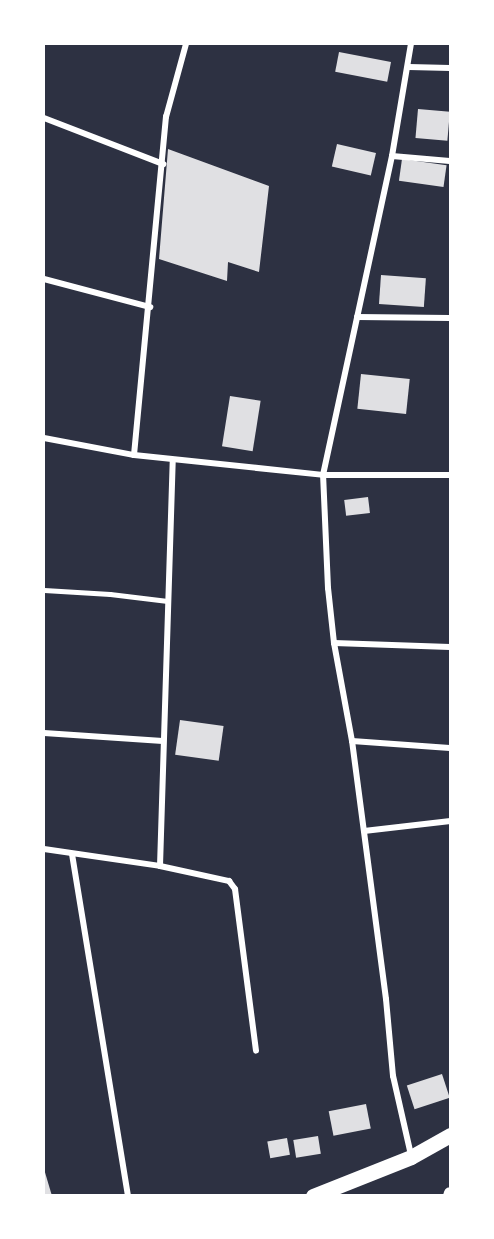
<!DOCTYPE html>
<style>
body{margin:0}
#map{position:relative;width:494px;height:1239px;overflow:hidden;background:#2d3142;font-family:"DejaVu Sans",sans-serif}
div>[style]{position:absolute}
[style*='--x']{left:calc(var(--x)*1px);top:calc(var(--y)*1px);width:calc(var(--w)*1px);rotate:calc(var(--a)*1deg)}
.building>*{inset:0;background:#e0e0e3;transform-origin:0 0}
.pedestrian>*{height:5px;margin:-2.5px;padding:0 2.5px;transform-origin:2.5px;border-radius:2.5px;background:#fff}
.minor>*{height:6px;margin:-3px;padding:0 3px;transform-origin:3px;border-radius:3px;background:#fff}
.secondary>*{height:12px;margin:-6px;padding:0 6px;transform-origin:6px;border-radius:6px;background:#fff}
.primary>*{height:15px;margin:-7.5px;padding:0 7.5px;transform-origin:7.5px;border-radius:7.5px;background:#fff}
span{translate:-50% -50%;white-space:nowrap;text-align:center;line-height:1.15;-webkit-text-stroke:4.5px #fff;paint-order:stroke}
.frame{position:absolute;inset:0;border:45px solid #fff;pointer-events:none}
</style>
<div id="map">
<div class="building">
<div style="left:339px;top:52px;width:53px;height:20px;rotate:11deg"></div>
<div style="left:418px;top:109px;width:32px;height:29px;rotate:5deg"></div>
<div style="left:337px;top:144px;width:40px;height:23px;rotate:13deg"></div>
<div style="clip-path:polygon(168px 149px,269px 186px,259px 272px,228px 262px,227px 281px,159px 259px)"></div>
<div style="left:402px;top:159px;width:45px;height:22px;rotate:8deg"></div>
<div style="left:381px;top:275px;width:45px;height:29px;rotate:4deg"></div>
<div style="left:361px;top:374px;width:49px;height:35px;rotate:6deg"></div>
<div style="left:230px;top:396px;width:31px;height:51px;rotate:9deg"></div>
<div style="left:368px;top:497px;width:16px;height:24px;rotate:83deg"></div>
<div style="left:180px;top:720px;width:44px;height:35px;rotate:8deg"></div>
<div style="left:442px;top:1074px;width:25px;height:37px;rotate:72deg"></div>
<div style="left:366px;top:1104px;width:25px;height:38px;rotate:79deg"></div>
<div style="left:318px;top:1136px;width:18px;height:25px;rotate:81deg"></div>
<div style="left:287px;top:1138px;width:17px;height:20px;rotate:80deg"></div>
<div style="clip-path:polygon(44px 1169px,52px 1196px,44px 1196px)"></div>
</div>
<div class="pedestrian">
<div style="--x:44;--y:590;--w:66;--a:3.5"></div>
<div style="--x:110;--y:594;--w:58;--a:6.9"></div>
</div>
<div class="minor">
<div style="--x:409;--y:67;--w:41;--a:1.4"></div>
<div style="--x:44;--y:118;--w:128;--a:21.1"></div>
<div style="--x:392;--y:156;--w:58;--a:4.9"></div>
<div style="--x:44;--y:279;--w:110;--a:14.8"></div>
<div style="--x:357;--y:317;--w:93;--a:0.6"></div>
<div style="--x:44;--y:438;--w:92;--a:10.7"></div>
<div style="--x:134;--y:455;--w:190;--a:6"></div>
<div style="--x:323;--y:475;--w:127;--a:0"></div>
<div style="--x:134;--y:455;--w:340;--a:-84.6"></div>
<div style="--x:166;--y:117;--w:76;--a:-74.7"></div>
<div style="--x:334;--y:643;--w:116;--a:2"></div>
<div style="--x:44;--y:733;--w:119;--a:3.8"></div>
<div style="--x:352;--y:741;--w:98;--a:4.1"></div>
<div style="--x:364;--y:831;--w:87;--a:-6.6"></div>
<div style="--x:44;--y:849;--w:117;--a:8.3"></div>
<div style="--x:160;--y:866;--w:71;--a:12.3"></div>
<div style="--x:229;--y:881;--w:10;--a:53"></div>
<div style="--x:235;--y:889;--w:163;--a:82.6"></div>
<div style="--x:72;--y:854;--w:347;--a:80.7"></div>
<div style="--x:160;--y:866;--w:405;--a:-88.2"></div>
<div style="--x:411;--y:1155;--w:81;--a:-102.8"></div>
<div style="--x:393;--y:1076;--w:77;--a:-95.2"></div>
<div style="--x:386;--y:999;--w:260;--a:-97.5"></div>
<div style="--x:352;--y:741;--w:100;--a:-100.4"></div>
<div style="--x:334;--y:643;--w:55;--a:-96.2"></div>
<div style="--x:328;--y:588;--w:113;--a:-92.5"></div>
<div style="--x:323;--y:475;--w:326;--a:-77.8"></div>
<div style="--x:392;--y:156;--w:114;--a:-80.4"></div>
</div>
<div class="secondary">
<div style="--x:449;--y:1196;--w:3;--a:-72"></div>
</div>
<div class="primary">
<div style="--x:313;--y:1196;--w:105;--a:-21.7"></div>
<div style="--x:411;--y:1157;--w:45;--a:-29.4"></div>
</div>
<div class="frame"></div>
</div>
